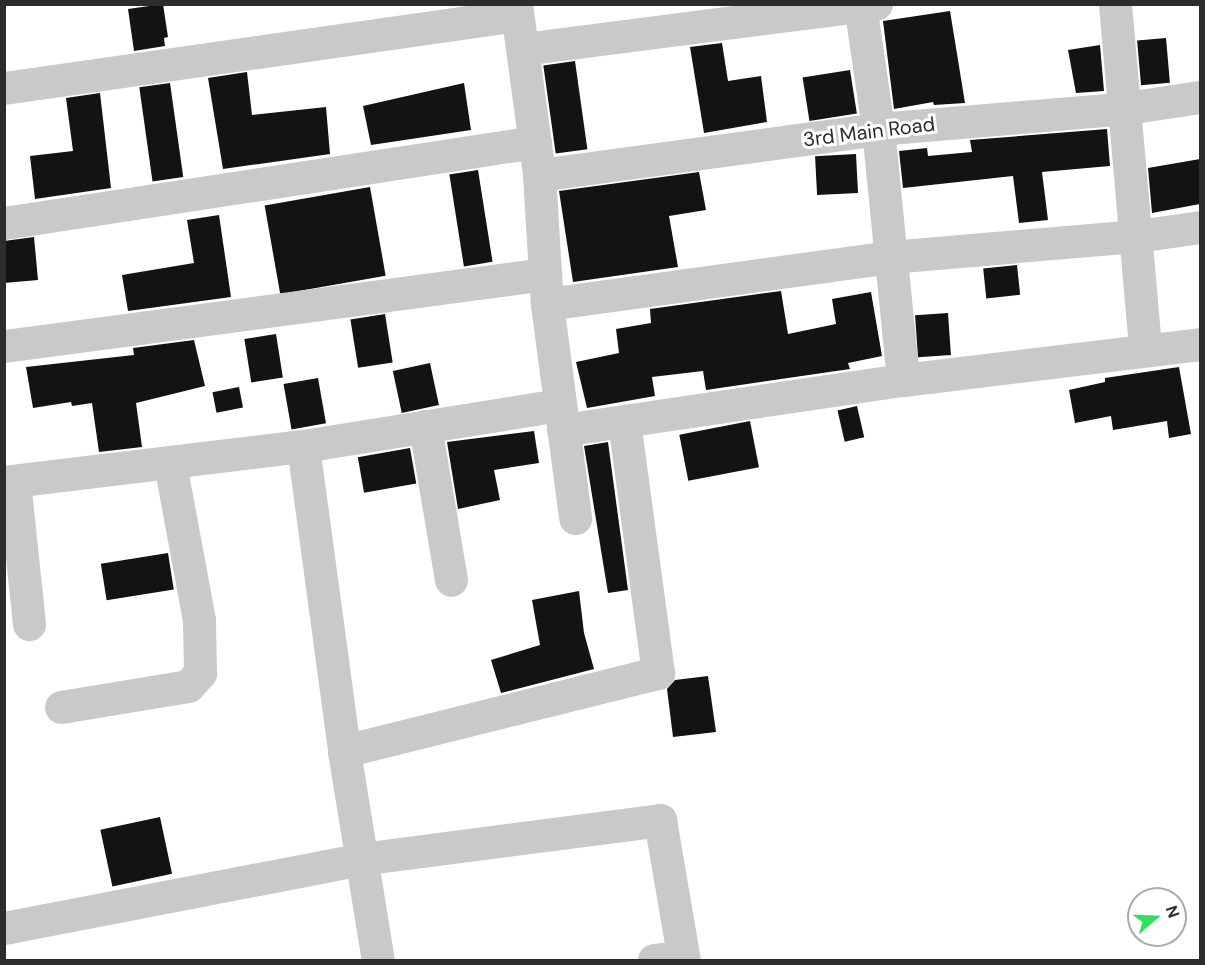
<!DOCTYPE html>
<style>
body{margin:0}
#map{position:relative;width:1205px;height:965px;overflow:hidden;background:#fff;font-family:"DM Sans",sans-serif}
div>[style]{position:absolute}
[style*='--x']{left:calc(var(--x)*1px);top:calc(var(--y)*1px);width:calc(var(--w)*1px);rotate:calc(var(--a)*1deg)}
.building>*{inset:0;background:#131313;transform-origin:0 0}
.minor>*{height:33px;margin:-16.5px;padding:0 16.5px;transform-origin:16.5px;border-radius:16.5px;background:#c9c9c9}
span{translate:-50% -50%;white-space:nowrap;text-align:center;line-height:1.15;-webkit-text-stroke:6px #fff;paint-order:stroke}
.street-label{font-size:20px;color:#2c2c2c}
.frame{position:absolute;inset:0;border:6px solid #2c2c2c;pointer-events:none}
.north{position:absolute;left:1127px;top:887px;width:60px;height:60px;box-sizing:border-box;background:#fff;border:2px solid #ababab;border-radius:50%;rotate:71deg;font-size:16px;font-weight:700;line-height:24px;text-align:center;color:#2c2c2c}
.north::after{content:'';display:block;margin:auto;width:21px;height:27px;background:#30e161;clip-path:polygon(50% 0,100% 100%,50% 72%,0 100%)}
</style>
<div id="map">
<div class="building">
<div style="clip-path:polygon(163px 4px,168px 37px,164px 38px,165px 46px,134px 51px,128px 9px)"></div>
<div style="clip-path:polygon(950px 11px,965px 103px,934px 105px,933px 102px,894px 109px,883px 21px)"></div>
<div style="left:1166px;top:38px;width:45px;height:29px;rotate:85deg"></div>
<div style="clip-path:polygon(722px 43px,728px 81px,761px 76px,767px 122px,704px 133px,690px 47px)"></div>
<div style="clip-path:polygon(1100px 45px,1104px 91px,1076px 93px,1068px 50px)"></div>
<div style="left:575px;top:61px;width:89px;height:32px;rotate:82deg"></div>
<div style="left:850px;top:70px;width:44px;height:48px;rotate:81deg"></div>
<div style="clip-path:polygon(247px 72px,252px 115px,326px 107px,330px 154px,223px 169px,208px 78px)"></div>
<div style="left:170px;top:83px;width:95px;height:31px;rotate:82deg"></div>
<div style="clip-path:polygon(464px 83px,471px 130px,371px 145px,363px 106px)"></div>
<div style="clip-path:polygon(100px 93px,111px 188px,35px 199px,30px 156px,73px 151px,66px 98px)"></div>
<div style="clip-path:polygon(1107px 129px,1110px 166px,1042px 172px,1048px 220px,1019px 223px,1013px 176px,903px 188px,899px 151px,927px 148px,928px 156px,972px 152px,970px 140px)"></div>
<div style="left:856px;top:154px;width:39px;height:41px;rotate:87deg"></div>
<div style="clip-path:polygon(1200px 159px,1200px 204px,1152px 213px,1148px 168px)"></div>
<div style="left:478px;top:170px;width:93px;height:29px;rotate:81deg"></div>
<div style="clip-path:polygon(699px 172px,706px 210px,669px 216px,678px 267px,573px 282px,559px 191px)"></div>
<div style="left:370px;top:187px;width:90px;height:107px;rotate:80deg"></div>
<div style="clip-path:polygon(219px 215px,231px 297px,128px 311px,122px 275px,194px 263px,187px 220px)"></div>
<div style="clip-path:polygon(34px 237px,38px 280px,4px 283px,4px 241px)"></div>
<div style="left:1017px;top:265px;width:30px;height:34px;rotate:84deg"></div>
<div style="clip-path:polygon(781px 291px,788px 334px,836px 324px,832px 299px,871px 292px,882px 356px,848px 363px,850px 369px,706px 390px,703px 371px,652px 377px,655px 396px,587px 408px,576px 362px,619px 353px,616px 329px,651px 323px,650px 309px)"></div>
<div style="left:948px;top:313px;width:42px;height:33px;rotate:86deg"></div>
<div style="left:385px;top:314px;width:49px;height:35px;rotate:81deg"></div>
<div style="left:276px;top:334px;width:44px;height:32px;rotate:81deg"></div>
<div style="clip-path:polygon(194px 340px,205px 386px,136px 403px,142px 447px,99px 452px,92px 403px,72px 406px,71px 402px,33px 408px,26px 367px,134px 355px,133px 348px)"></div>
<div style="left:430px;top:363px;width:43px;height:38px;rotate:78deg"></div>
<div style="clip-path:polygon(1179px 367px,1191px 434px,1169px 438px,1167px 421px,1113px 430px,1111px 416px,1075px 423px,1069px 390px,1105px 382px,1105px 378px)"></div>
<div style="left:318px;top:378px;width:46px;height:35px;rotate:80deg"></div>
<div style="left:239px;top:387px;width:21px;height:27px;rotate:79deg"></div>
<div style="left:857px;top:406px;width:32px;height:20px;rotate:77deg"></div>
<div style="left:750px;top:421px;width:47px;height:72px;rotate:79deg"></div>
<div style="clip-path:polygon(534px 431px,539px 463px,494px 470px,500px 500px,458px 509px,447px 442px)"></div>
<div style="clip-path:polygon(608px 442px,628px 590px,608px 593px,584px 446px)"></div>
<div style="left:410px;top:448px;width:36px;height:53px;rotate:80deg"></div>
<div style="left:168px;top:553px;width:37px;height:68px;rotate:81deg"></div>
<div style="clip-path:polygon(579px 591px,584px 633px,594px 669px,501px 693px,491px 660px,540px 645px,532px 600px)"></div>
<div style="clip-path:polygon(708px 676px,716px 732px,673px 737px,667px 689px,675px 680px)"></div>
<div style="left:160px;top:817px;width:58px;height:61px;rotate:78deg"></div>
</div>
<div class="minor">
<div style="--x:516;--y:4;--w:173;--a:82.3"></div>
<div style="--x:539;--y:175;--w:129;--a:86.5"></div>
<div style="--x:547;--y:304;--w:216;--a:82.5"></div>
<div style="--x:860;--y:4;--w:126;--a:81.8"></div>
<div style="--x:878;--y:129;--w:252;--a:84.3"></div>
<div style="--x:1115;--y:4;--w:347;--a:85"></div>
<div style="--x:523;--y:49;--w:356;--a:-7.3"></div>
<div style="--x:4;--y:88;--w:518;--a:-8.1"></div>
<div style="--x:539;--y:175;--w:342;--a:-7.7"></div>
<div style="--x:878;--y:129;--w:250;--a:-4.8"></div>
<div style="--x:1127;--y:108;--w:74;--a:-8.6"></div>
<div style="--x:4;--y:223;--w:537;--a:-8.67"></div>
<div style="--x:547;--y:304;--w:346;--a:-7.8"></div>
<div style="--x:890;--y:257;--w:248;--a:-4.9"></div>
<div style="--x:1137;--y:236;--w:64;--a:-8.1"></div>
<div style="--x:4;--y:346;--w:546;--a:-7.58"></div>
<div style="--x:425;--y:426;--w:156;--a:80.4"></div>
<div style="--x:563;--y:430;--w:344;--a:-8.4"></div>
<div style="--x:903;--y:380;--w:299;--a:-6.9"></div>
<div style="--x:303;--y:446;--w:308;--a:82.3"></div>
<div style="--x:344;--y:751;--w:212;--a:80.8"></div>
<div style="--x:14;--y:481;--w:144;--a:84"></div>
<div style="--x:4;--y:482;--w:301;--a:-6.9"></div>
<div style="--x:303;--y:446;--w:260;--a:-9.1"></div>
<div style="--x:61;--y:707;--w:129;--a:-9.4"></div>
<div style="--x:188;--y:686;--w:18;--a:-47"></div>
<div style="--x:200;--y:673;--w:53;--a:-91.1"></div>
<div style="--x:199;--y:620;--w:159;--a:-100.5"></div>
<div style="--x:344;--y:751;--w:324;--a:-14"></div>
<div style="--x:658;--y:673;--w:253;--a:-97.7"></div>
<div style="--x:4;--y:928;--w:364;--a:-10.9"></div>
<div style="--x:361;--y:859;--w:302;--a:-7.4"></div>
<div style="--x:660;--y:820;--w:142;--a:80.3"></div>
<div style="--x:654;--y:960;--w:29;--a:-6"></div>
</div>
<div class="street-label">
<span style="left:869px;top:132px;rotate:-7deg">3rd Main Road</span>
</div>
<div class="frame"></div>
<div class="north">N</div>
</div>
